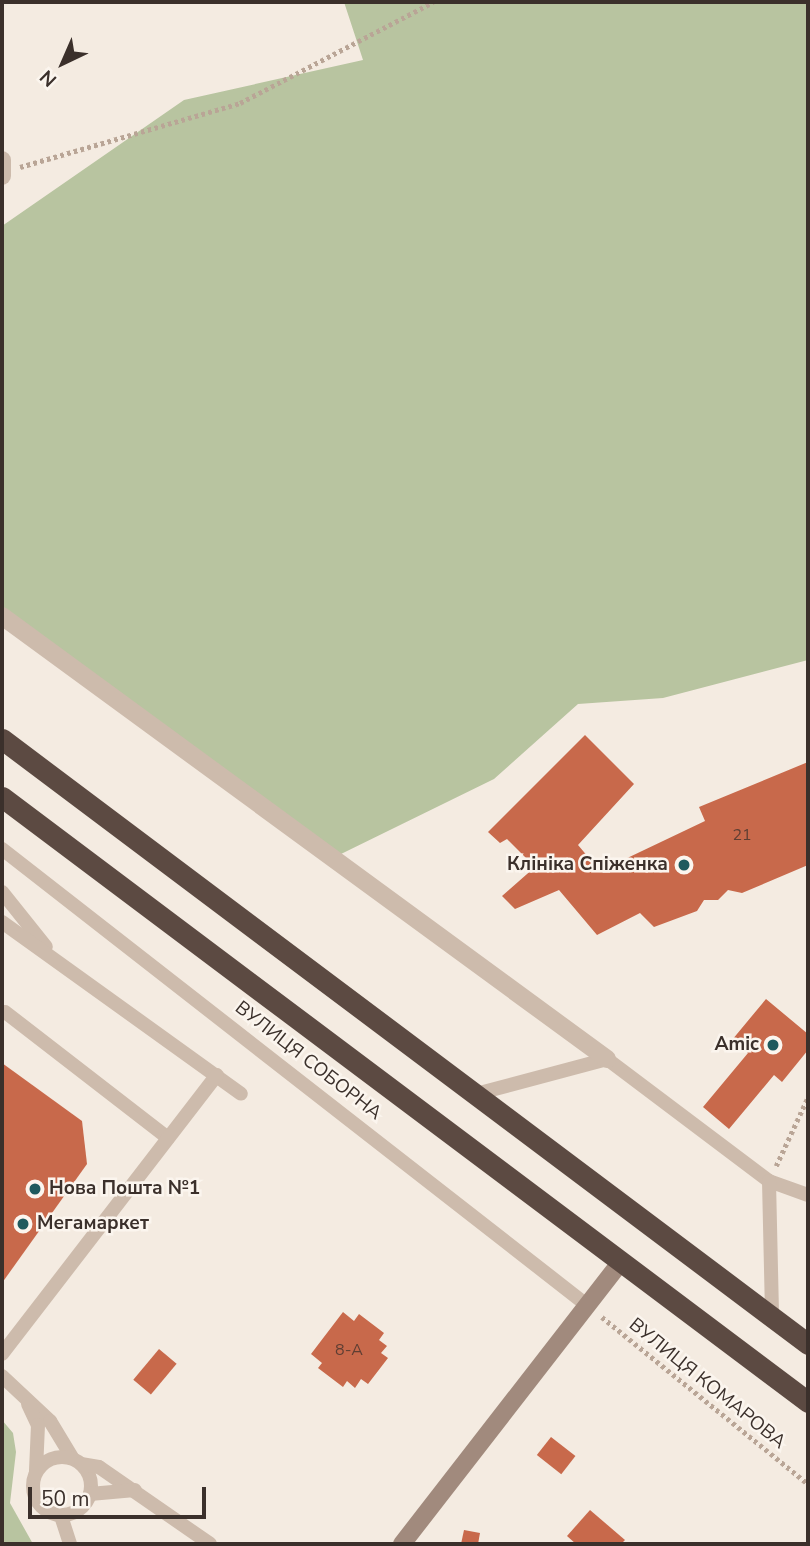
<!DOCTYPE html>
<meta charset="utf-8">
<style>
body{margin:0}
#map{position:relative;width:810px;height:1546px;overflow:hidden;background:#f4ebe1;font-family:"Nunito Sans",sans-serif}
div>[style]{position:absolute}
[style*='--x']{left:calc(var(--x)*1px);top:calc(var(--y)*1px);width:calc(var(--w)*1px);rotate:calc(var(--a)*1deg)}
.green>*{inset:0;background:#b8c4a0}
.building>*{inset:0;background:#c8694b;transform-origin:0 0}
.path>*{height:4.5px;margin-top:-2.25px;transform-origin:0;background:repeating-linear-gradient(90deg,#b9a596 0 3.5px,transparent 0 7px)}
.lane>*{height:14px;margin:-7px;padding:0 7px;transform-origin:7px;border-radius:7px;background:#cdbbac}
.lane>.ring{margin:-7px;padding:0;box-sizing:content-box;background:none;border:14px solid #cdbbac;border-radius:50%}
.street>*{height:18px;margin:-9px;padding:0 9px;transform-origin:9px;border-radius:9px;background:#cdbbac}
.secondary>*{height:18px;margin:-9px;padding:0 9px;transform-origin:9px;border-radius:9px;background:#a18a7d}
.highway>*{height:21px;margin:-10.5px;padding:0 10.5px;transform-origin:10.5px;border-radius:10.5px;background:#5c4a42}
.dots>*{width:19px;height:19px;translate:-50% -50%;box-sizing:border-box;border:4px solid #fbf5ee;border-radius:50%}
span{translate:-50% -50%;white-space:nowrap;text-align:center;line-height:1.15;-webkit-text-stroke:5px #fbf5ee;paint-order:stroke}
.number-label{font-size:16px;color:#5e3e33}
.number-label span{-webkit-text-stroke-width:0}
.poi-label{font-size:19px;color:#3b302b;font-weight:700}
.right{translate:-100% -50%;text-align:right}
.left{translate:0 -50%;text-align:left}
.street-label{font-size:19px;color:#3b302b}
.frame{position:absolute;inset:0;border:4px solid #3b302b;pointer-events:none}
.north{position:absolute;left:28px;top:28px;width:70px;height:70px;-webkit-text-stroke:5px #fbf5ee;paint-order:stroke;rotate:224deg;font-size:19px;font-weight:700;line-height:28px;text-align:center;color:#3b302b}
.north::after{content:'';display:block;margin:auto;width:24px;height:32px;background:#3b302b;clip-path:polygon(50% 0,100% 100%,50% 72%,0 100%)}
.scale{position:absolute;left:28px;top:1487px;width:178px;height:32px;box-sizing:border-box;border:4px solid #3b302b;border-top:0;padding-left:9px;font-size:21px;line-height:24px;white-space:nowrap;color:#3b302b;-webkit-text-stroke:5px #fbf5ee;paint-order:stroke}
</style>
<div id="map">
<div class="green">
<div style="clip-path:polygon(344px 2px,808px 2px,808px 660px,663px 698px,578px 704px,494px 779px,341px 854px,2px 611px,2px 226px,184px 100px,363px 60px)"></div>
<div style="clip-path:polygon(2px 1420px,13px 1433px,16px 1452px,10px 1503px,33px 1544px,2px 1544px)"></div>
</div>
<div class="building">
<div style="clip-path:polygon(585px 735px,634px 784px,578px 845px,600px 871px,705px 821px,699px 807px,808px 762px,808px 865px,742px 893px,728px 890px,718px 900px,704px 900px,697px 911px,654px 927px,640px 913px,597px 935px,559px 890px,515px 909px,502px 896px,535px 867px,507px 839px,500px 843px,488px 832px)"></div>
<div style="clip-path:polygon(766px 999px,808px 1034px,808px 1050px,782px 1082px,774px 1075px,729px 1129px,703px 1107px,748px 1053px,732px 1040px)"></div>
<div style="clip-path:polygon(2px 1063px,82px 1121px,87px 1164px,2px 1283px)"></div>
<div style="clip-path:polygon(343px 1312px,354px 1321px,359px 1314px,384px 1333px,379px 1340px,387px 1346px,381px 1353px,388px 1358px,368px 1384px,361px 1379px,355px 1388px,347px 1381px,343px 1387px,318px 1368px,322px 1363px,311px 1354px)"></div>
<div style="left:159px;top:1349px;width:23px;height:40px;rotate:40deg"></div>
<div style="left:551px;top:1437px;width:31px;height:23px;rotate:38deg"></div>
<div style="clip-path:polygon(590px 1510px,625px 1540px,621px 1544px,576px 1544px,567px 1536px)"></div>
<div style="clip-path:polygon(464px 1530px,480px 1533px,478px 1544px,461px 1544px)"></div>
</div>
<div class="path">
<div style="--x:20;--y:167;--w:229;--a:-16.2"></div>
<div style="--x:240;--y:103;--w:218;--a:-27.6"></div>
<div style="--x:776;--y:1166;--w:76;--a:-65.1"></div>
<div style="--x:602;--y:1317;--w:265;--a:39"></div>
</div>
<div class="lane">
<div style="--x:2;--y:849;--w:743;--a:37.95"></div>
<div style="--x:2;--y:892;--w:70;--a:51.3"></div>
<div style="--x:2;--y:922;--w:294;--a:35.7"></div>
<div style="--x:5;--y:1012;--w:206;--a:37.7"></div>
<div style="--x:472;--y:1095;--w:140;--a:-14.9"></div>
<div style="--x:607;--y:1059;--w:203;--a:37"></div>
<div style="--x:769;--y:1181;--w:41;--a:19.7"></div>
<div style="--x:769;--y:1181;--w:136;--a:88.7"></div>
<div style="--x:2;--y:1354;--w:352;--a:-52.4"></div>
<div style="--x:2;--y:1376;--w:66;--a:43.2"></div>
<div style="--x:50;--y:1421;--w:44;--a:58.8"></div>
<div style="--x:28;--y:1404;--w:23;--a:65"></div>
<div style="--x:38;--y:1425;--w:46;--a:92.5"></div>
<div class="ring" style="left:33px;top:1457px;width:44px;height:44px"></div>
<div style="--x:81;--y:1464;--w:18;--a:9"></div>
<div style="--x:99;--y:1467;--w:135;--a:34.7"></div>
<div style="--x:90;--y:1494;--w:45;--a:-5.1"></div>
<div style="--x:61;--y:1516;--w:29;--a:72"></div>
</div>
<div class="street">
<div style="--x:2;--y:160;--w:16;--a:90"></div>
<div style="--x:2;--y:616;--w:750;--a:36.21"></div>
</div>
<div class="secondary">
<div style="--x:402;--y:1544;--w:357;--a:-52.2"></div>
</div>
<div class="highway">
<div style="--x:2;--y:739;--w:1008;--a:36.89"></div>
<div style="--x:2;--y:797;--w:1008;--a:36.89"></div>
</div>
<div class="dots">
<div style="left:684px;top:865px;background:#1f5a5e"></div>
<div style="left:773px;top:1045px;background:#1f5a5e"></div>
<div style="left:35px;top:1189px;background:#1f5a5e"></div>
<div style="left:23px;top:1224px;background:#1f5a5e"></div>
</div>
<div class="number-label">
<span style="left:742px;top:835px">21</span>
<span style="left:349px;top:1350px">8-А</span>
</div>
<div class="poi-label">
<span class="right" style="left:668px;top:865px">Клініка Спіженка</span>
<span class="right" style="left:759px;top:1045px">Amic</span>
<span class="left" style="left:49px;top:1189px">Нова Пошта №1</span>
<span class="left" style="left:37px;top:1224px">Мегамаркет</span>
</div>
<div class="street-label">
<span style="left:308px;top:1061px;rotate:38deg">ВУЛИЦЯ СОБОРНА</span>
<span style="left:707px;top:1384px;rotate:39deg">ВУЛИЦЯ КОМАРОВА</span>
</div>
<div class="frame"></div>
<div class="north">N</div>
<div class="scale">50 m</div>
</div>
